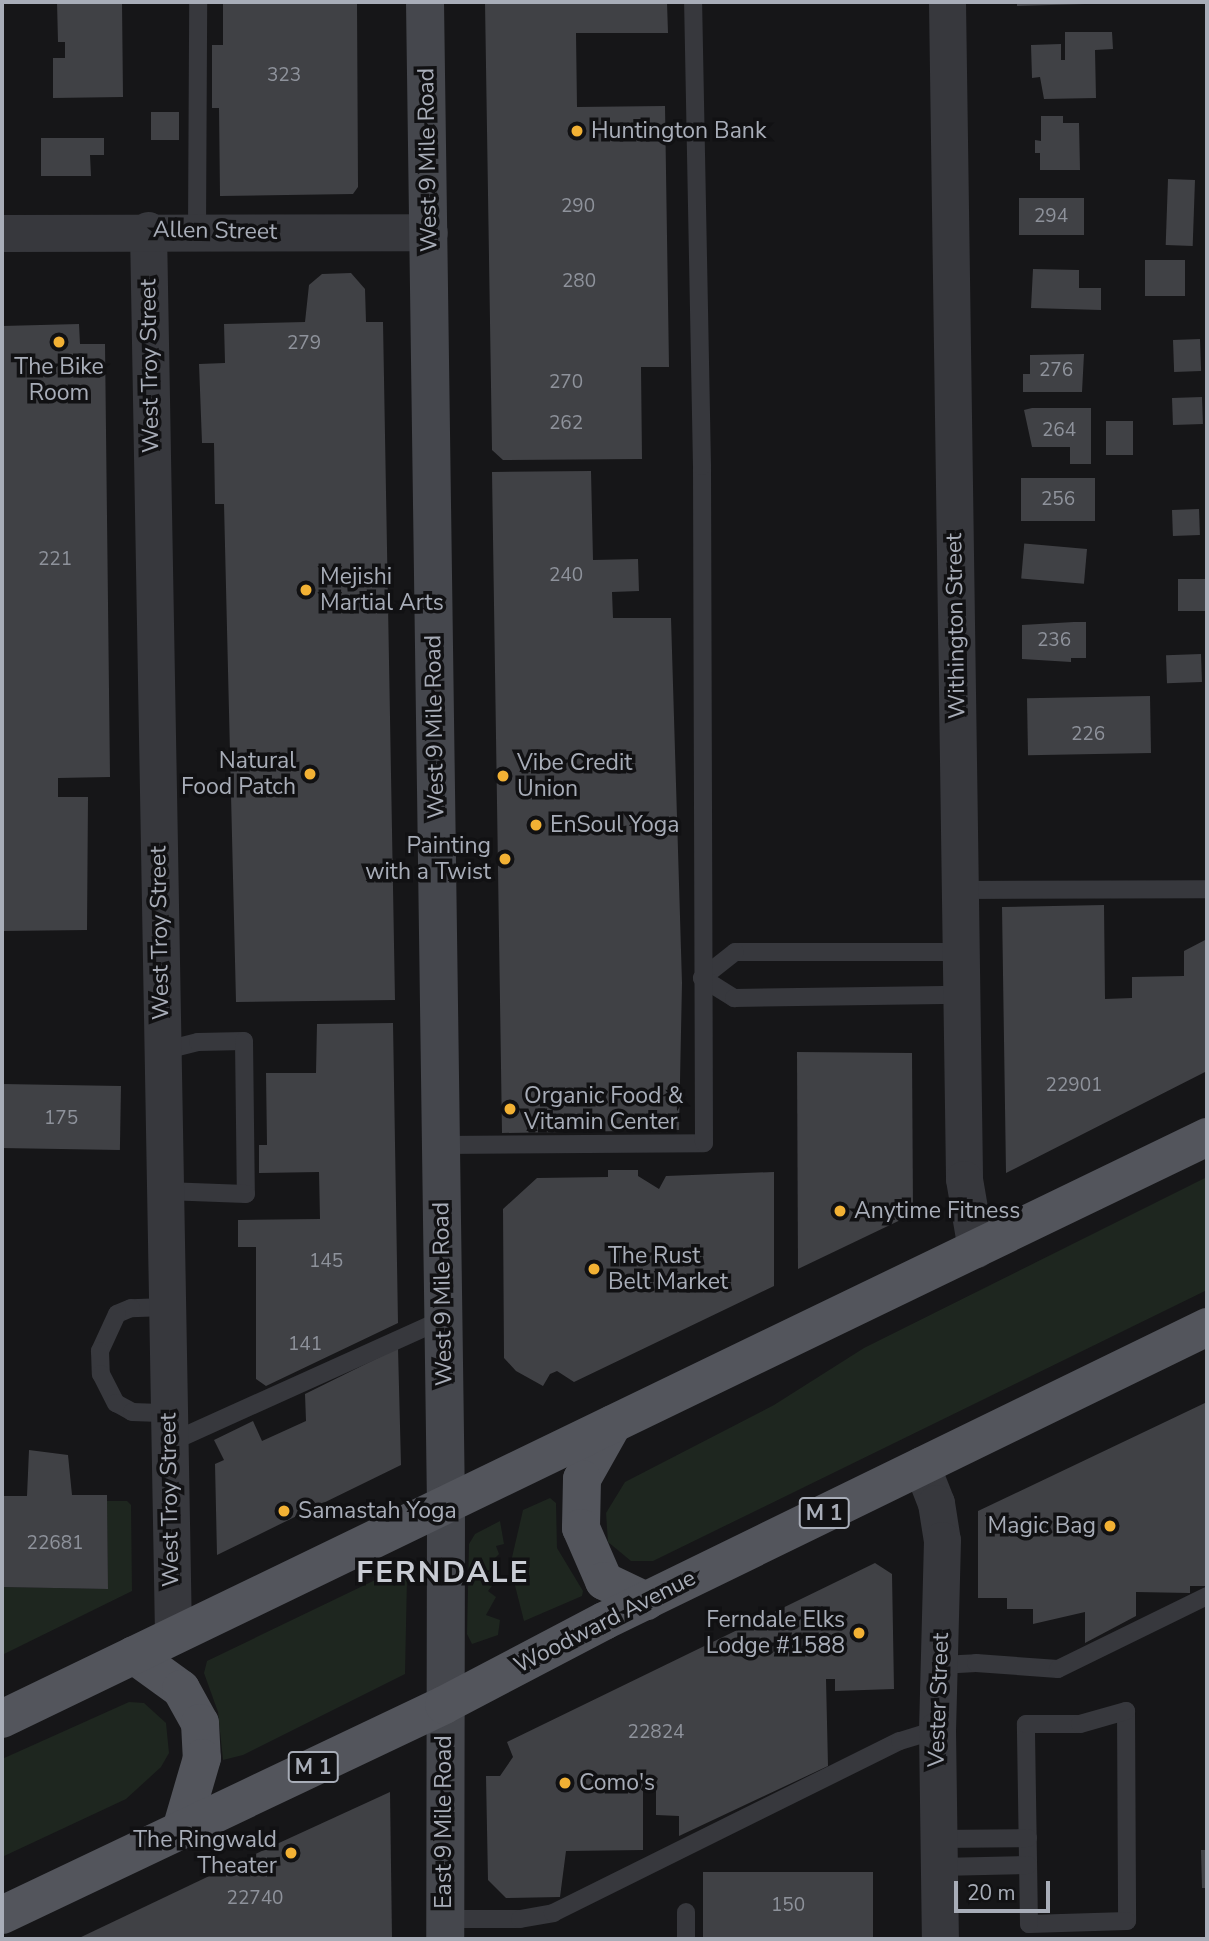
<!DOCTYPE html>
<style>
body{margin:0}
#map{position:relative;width:1209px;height:1941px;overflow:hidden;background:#161618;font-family:"Nunito Sans",sans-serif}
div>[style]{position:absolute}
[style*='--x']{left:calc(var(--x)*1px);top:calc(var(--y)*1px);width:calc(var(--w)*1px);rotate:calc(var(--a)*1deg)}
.green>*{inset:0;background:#1e261f}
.building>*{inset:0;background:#404145;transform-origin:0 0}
.lane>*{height:18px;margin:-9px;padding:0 9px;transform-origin:9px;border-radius:9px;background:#37383d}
.street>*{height:37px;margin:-18.5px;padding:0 18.5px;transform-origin:18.5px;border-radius:18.5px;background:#37383d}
.secondary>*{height:38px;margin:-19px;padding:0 19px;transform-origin:19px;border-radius:19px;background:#45474d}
.primary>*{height:38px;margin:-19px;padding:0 19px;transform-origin:19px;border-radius:19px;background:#53555c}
.dots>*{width:19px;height:19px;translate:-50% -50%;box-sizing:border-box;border:4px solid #111113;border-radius:50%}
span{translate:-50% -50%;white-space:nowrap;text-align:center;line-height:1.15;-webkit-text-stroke:7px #111113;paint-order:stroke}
.number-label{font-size:19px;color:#8e929b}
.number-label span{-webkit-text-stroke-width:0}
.shield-label span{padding:2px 5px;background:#111113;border:2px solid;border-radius:5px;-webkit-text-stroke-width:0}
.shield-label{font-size:21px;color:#a8adb8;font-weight:700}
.poi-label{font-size:23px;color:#a8adb8}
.left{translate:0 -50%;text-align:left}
.right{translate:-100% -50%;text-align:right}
.street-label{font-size:23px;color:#a8adb8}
.district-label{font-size:30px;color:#c9ccd4;font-weight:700;letter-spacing:2px}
.frame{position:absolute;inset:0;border:4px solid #a8adb8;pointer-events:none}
.scale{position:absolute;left:954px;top:1881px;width:96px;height:32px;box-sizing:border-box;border:4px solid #a8adb8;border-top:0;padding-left:9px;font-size:21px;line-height:24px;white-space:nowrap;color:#a8adb8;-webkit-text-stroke:5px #111113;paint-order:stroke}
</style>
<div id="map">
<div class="green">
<div style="clip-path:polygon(1207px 1177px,1207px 1290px,653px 1561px,631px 1561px,608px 1542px,606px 1513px,625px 1482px,774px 1405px,864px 1348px)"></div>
<div style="clip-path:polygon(550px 1498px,556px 1503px,557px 1548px,583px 1591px,582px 1596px,524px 1621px,510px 1566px,523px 1510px)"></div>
<div style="clip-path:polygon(107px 1501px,127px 1501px,131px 1505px,132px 1591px,2px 1655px,2px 1587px,108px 1589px)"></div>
<div style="clip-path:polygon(500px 1521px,504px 1544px,496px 1546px,499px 1554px,491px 1562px,492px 1586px,488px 1591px,496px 1597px,486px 1615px,500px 1620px,498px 1635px,472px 1644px,467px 1634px,469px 1544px,475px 1534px)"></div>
<div style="clip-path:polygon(396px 1570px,407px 1578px,405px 1674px,243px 1755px,223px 1760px,218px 1712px,204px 1673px,207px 1661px)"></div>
<div style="clip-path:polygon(129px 1702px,144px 1703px,166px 1723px,169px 1753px,161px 1767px,126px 1799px,2px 1857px,2px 1759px)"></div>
</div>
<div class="building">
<div style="clip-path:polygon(57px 2px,122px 2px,123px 97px,53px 98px,53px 58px,65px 58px,65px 42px,58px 42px)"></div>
<div style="clip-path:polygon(223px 2px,357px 2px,358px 187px,353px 194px,220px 196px,219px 108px,212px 108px,212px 45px,223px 45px)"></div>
<div style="clip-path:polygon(485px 2px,667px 2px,668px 33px,576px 33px,577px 107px,665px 106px,669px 367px,641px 367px,642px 459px,503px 460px,492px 450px)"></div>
<div style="clip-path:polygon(1017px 2px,1085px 2px,1085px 4px,1017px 6px)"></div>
<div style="clip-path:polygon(1065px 32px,1112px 32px,1113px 49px,1095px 50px,1096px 98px,1044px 99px,1040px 77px,1032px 78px,1031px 45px,1061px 44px,1061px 60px,1065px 60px)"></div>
<div style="left:151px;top:112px;width:28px;height:28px"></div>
<div style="clip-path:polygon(1041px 116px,1063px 116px,1063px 123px,1079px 123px,1080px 170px,1040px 170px,1040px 153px,1035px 153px,1035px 140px,1041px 141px)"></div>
<div style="clip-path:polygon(41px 138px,104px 138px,104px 155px,90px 155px,91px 176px,41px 176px)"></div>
<div style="left:1168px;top:179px;width:27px;height:66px;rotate:2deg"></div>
<div style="left:1019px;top:198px;width:65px;height:37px"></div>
<div style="left:1145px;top:260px;width:40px;height:36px"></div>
<div style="clip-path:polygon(1033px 269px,1079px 270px,1079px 288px,1101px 288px,1101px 310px,1031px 308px)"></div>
<div style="clip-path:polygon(351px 273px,365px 289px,366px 322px,383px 322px,395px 1000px,236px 1002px,224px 504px,215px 504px,214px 443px,202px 443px,199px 364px,225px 363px,224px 324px,305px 322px,309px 285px,322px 274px)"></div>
<div style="clip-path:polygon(79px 324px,80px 344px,105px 344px,110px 777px,58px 778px,58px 797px,88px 797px,87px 930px,2px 931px,2px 326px)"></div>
<div style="left:1200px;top:339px;width:32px;height:27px;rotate:88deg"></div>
<div style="clip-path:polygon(1084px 354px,1082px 392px,1023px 392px,1023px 374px,1030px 374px,1030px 355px)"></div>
<div style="left:1202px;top:397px;width:27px;height:30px;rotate:88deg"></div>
<div style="clip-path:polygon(1032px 408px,1091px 408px,1091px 464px,1070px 464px,1070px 447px,1032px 447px,1024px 410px)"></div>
<div style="left:1106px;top:421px;width:27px;height:34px"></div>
<div style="clip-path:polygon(591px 471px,593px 560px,638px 559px,639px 591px,612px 592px,613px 618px,671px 618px,682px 983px,679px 1130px,502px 1133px,492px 472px)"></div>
<div style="left:1095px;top:478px;width:43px;height:74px;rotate:90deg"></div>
<div style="left:1199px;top:509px;width:26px;height:27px;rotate:88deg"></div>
<div style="left:1087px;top:549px;width:35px;height:63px;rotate:95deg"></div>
<div style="left:1178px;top:579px;width:27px;height:32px"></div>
<div style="clip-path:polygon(1074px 622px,1086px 622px,1086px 658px,1071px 658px,1071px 662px,1022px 659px,1022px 625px)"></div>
<div style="left:1201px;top:654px;width:28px;height:35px;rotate:88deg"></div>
<div style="left:1150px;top:696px;width:57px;height:123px;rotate:89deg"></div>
<div style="clip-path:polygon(1104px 905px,1105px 999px,1132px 998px,1132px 977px,1184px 976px,1184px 951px,1207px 939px,1207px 1071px,1006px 1173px,1002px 907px)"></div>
<div style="clip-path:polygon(393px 1023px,398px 1323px,266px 1386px,256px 1379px,256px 1247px,238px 1247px,238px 1220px,320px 1219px,319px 1172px,259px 1173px,259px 1145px,267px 1145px,266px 1073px,316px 1073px,317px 1024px)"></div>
<div style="clip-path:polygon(797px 1052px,912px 1053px,913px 1214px,798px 1269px)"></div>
<div style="left:121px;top:1086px;width:64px;height:119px;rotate:91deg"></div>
<div style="clip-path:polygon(608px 1170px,638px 1170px,638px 1176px,659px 1189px,666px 1176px,774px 1172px,774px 1286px,574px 1382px,557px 1371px,550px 1374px,543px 1386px,516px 1371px,504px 1358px,503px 1209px,537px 1178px,608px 1177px)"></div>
<div style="clip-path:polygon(398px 1348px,401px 1465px,217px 1555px,215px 1464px,224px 1460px,214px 1440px,253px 1421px,262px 1441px,306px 1421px,305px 1394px)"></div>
<div style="clip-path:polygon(1207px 1402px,1207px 1586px,1190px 1586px,1190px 1593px,1136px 1592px,1136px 1616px,1085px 1643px,1085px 1612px,1033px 1624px,1033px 1609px,1007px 1609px,1007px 1598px,978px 1598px,978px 1511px)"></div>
<div style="clip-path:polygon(29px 1450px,68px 1455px,72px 1495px,107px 1495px,108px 1589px,2px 1587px,2px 1496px,27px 1496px)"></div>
<div style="clip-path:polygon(875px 1563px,892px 1574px,894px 1689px,835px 1691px,835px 1679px,826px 1679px,828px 1766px,679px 1836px,679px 1816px,656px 1815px,656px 1791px,643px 1791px,643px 1850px,566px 1851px,560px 1897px,506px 1898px,488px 1880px,486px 1776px,500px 1776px,513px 1757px,507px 1742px)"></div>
<div style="clip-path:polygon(390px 1792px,392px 1939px,77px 1939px,268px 1848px)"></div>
<div style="clip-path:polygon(1201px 1850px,1207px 1850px,1207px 1888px,1202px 1888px)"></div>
<div style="left:703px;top:1872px;width:170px;height:67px"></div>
</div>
<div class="lane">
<div style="--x:197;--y:231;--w:229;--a:-89.7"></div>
<div style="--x:960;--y:890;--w:247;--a:-0.2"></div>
<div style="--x:961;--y:952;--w:226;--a:180"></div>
<div style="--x:735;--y:952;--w:42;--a:141.8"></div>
<div style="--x:702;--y:978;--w:38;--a:32"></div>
<div style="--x:734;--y:998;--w:228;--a:-0.8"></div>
<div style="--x:162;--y:1051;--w:37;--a:-14"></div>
<div style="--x:198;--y:1042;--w:46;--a:-1.2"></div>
<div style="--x:244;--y:1041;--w:153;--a:89.3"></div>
<div style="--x:246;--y:1194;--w:81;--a:-177.9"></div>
<div style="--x:441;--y:1145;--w:263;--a:-0.4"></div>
<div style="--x:704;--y:1143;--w:677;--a:-90.17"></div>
<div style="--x:702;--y:466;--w:464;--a:-91.1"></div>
<div style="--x:166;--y:1307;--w:35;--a:178"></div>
<div style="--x:131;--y:1308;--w:15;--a:157"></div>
<div style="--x:117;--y:1314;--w:41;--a:114.7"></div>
<div style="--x:100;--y:1351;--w:23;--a:88"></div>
<div style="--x:101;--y:1374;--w:33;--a:63"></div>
<div style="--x:116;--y:1403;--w:18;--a:29"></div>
<div style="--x:132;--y:1412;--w:36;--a:2"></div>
<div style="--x:169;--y:1443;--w:302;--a:-24.3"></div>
<div style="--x:940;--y:1665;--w:36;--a:-3"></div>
<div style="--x:976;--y:1663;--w:82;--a:4.2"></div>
<div style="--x:1058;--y:1669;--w:166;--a:-26.1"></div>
<div style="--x:1126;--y:1711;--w:210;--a:89.7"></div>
<div style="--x:1127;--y:1921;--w:98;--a:178.2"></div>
<div style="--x:1029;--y:1924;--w:200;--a:-90.9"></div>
<div style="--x:1026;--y:1724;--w:54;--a:0"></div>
<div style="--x:1080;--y:1724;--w:48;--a:-15.8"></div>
<div style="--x:938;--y:1839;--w:90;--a:-0.6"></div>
<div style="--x:939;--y:1867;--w:89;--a:-1.3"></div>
<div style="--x:686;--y:1912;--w:27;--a:90"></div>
<div style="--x:444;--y:1919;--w:76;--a:0"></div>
<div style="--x:520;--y:1919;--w:34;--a:-10"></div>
<div style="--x:553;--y:1913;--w:387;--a:-26.4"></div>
<div style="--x:900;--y:1741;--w:39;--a:-17"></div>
</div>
<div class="street">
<div style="--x:947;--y:2;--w:1177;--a:89.17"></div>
<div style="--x:964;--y:1179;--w:71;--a:80.3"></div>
<div style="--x:148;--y:230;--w:1406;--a:88.98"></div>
<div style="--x:2;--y:233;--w:427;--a:-0.1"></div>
<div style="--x:921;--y:1465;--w:41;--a:68.5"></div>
<div style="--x:936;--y:1503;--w:37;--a:81"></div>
<div style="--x:942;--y:1540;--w:190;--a:91.5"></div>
<div style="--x:937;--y:1730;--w:209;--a:89.2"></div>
</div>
<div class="secondary">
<div style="--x:425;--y:2;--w:1502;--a:89.2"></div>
<div style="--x:446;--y:1504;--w:435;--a:90.1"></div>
</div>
<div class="primary">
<div style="--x:613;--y:1424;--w:63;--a:119.4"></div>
<div style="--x:582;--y:1479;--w:49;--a:91.2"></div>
<div style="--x:581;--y:1528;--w:58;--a:66.5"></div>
<div style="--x:604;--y:1581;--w:47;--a:25.5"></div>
<div style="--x:134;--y:1655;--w:58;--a:35.9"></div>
<div style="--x:181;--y:1689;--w:39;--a:61"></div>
<div style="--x:200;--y:1723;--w:35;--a:87"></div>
<div style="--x:202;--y:1758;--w:75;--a:106.3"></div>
<div style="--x:2;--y:1719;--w:1338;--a:-25.78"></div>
<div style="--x:2;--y:1915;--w:489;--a:-25.4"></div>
<div style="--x:444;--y:1705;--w:181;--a:-27.7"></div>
<div style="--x:604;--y:1621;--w:671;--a:-25.99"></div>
</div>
<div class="dots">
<div style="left:577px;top:131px;background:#f2b134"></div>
<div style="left:59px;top:342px;background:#f2b134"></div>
<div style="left:306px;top:590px;background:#f2b134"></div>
<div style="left:310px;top:774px;background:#f2b134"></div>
<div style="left:503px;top:776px;background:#f2b134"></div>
<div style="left:536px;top:825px;background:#f2b134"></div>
<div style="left:505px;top:859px;background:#f2b134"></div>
<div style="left:510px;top:1109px;background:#f2b134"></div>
<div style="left:840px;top:1211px;background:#f2b134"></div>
<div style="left:594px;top:1269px;background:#f2b134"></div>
<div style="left:284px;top:1511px;background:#f2b134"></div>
<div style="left:1110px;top:1526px;background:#f2b134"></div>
<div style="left:859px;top:1633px;background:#f2b134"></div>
<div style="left:565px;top:1783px;background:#f2b134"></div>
<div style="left:291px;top:1853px;background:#f2b134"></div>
</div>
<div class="number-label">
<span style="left:284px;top:76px">323</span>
<span style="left:578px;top:207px">290</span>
<span style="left:1051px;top:217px">294</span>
<span style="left:579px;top:282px">280</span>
<span style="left:304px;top:344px">279</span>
<span style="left:1056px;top:371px">276</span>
<span style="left:566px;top:383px">270</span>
<span style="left:566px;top:424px">262</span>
<span style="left:1059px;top:431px">264</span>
<span style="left:1058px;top:500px">256</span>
<span style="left:55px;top:560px">221</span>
<span style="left:566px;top:576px">240</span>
<span style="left:1054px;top:641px">236</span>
<span style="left:1088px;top:735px">226</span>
<span style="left:1074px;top:1086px">22901</span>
<span style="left:61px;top:1119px">175</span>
<span style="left:326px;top:1262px">145</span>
<span style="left:305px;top:1345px">141</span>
<span style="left:55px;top:1544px">22681</span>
<span style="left:656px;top:1733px">22824</span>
<span style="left:255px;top:1899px">22740</span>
<span style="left:788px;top:1906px">150</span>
</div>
<div class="shield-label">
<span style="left:824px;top:1513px">M 1</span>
<span style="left:313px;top:1767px">M 1</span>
</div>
<div class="poi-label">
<span class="left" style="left:591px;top:131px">Huntington Bank</span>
<span style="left:59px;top:380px">The Bike<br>Room</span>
<span class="left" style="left:320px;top:590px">Mejishi<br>Martial Arts</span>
<span class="right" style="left:296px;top:774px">Natural<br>Food Patch</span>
<span class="left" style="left:517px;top:776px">Vibe Credit<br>Union</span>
<span class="left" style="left:550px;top:825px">EnSoul Yoga</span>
<span class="right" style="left:491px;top:859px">Painting<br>with a Twist</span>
<span class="left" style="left:524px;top:1109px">Organic Food &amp;<br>Vitamin Center</span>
<span class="left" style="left:854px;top:1211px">Anytime Fitness</span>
<span class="left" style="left:608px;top:1269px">The Rust<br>Belt Market</span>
<span class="left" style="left:298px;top:1511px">Samastah Yoga</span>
<span class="right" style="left:1096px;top:1526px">Magic Bag</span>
<span class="right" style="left:845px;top:1633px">Ferndale Elks<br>Lodge #1588</span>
<span class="left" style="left:579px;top:1783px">Como's</span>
<span class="right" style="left:277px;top:1853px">The Ringwald<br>Theater</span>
</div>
<div class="street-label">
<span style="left:428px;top:160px;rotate:-91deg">West 9 Mile Road</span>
<span style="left:215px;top:231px;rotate:1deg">Allen Street</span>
<span style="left:150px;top:366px;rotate:-91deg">West Troy Street</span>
<span style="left:956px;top:626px;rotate:-91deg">Withington Street</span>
<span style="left:435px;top:727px;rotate:-91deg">West 9 Mile Road</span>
<span style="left:160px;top:933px;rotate:-91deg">West Troy Street</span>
<span style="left:443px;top:1294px;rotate:-91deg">West 9 Mile Road</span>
<span style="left:170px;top:1500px;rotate:-91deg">West Troy Street</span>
<span style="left:605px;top:1622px;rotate:-27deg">Woodward Avenue</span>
<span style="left:939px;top:1700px;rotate:-88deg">Vester Street</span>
<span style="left:444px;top:1822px;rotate:-90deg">East 9 Mile Road</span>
</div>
<div class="district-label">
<span style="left:443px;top:1573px">FERNDALE</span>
</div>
<div class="frame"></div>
<div class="scale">20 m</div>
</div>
